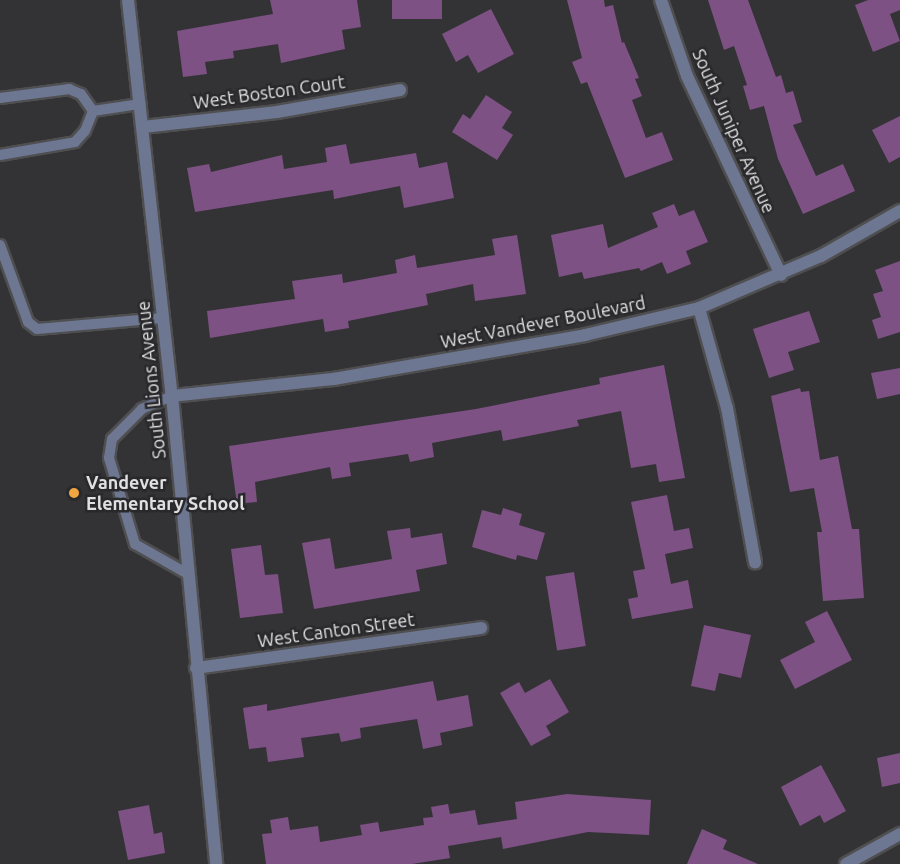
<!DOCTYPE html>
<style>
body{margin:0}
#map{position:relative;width:900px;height:864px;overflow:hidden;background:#333336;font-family:Ubuntu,sans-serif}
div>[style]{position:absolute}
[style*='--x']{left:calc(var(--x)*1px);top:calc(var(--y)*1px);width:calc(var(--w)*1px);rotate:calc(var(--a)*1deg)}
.building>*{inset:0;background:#7d5183;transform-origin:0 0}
.roads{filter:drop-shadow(2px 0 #4f4f51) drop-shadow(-2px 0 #4f4f51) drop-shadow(0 2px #4f4f51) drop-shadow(0 -2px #4f4f51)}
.service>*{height:10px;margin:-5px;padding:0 5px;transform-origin:5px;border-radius:5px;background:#6d7791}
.minor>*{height:12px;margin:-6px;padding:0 6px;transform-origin:6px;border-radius:6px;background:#6d7791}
.dots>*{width:16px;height:16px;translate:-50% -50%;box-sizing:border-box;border:3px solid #29292c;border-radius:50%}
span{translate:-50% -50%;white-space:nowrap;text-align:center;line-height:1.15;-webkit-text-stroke:5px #29292c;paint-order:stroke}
.street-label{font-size:18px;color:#e0dfe1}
.poi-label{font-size:18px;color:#e0dfe1;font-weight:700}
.left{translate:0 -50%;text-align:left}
</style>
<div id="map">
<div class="building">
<div style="clip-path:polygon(270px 0,357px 0,361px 27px,342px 30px,345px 49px,281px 63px,278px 44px,233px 51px,234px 58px,205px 62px,207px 74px,183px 77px,177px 31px,273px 14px)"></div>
<div style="left:392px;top:0;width:50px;height:19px"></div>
<div style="clip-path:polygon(567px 0,604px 0,605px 7px,613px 5px,622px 43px,624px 42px,639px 78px,635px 79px,642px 96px,632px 100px,646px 138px,662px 132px,673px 160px,625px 178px,587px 82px,581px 84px,572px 62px,582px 58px)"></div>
<div style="clip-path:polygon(708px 0,748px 0,776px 77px,781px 75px,786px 93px,793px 91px,802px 122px,793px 125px,816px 176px,843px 164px,855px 191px,803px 214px,778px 159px,764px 106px,750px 110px,743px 86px,747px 85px,734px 46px,724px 50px)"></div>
<div style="clip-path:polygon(868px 0,900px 0,900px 10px,890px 14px,900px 41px,873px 52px,855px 5px)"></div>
<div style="clip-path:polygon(491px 9px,514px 54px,478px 73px,468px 55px,456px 62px,442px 34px)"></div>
<div style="clip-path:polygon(486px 95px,512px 112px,502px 128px,513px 135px,497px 160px,452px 132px,463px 114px,470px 119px)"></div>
<div style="clip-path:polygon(900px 116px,900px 157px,889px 163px,872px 130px)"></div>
<div style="clip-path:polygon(346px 144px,350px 164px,416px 153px,419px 168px,447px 162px,454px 198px,404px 208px,400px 186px,334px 199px,333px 190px,195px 212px,187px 168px,209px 164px,211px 172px,282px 155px,284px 169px,327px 162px,325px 148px)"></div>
<div style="clip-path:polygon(674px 204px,679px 216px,694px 210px,708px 242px,686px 251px,691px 264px,667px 274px,662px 262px,641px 271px,639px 268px,584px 279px,582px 272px,559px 277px,551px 235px,603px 224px,608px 248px,658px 227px,652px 213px)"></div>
<div style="clip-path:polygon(517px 235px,526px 294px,475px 301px,473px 284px,426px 294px,428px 305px,348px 321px,349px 328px,325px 332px,323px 319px,210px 338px,207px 311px,295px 299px,292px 281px,342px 274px,343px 283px,397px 273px,395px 260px,415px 255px,417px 268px,495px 255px,492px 239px)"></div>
<div style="clip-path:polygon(900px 261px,900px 332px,878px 339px,872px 320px,881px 317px,873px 294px,883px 291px,875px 270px)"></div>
<div style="clip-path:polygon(809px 311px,820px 342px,788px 352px,794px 370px,769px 378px,753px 329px)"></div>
<div style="clip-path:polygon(664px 365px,685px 478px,659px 482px,656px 464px,631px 468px,621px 411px,577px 420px,579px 426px,503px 441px,501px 430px,432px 443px,434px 457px,410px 462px,408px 454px,349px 463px,351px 476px,332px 479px,330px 467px,255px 482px,257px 502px,237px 504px,229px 446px,476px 409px,600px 384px,599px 378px)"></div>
<div style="clip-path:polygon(900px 368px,900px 394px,877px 399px,871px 373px)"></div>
<div style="clip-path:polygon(800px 388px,801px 392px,809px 391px,820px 460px,838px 456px,852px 529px,859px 529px,864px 598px,823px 601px,817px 532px,822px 532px,814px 488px,790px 492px,771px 396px)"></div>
<div style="clip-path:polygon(667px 495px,674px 531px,689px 528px,693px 548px,665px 554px,671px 584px,688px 580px,693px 608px,632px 619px,628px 599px,638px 597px,633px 571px,645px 569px,631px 502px)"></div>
<div style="clip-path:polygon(503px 508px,522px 514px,519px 525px,545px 533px,537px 560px,517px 555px,516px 560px,472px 547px,482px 510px,501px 515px)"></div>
<div style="clip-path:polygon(410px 528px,411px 538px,442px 533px,447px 564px,416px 570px,420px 591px,314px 609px,302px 543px,330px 538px,335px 569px,392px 559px,387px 531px)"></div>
<div style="clip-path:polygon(261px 545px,265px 575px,278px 574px,283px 613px,240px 618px,231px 549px)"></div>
<div style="left:574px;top:572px;width:75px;height:29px;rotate:81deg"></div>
<div style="clip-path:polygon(827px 611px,852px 660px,795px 689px,780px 660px,815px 642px,805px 622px)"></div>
<div style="clip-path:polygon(704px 625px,751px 635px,741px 678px,719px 673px,715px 691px,691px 686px)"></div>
<div style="clip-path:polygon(550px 679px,569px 712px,546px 726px,551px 735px,531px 746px,500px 693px,519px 682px,525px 693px)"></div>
<div style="clip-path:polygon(433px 681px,437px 701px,468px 695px,473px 726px,440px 733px,442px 745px,423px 749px,417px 719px,360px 728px,361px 738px,341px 742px,339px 733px,301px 738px,304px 757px,268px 762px,266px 747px,249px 749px,243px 708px,267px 704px,267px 711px)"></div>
<div style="clip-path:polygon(900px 753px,900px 783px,882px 787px,877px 758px)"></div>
<div style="clip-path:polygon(821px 765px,846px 811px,824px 823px,820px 815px,800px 826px,781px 787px)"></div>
<div style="clip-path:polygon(567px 794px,651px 800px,649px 835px,588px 832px,503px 849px,501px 837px,448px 846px,450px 858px,412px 864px,266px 864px,262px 834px,272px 833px,270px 820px,288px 817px,290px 830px,318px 826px,320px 842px,362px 835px,360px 825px,378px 822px,380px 832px,424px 825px,423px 818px,433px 817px,431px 807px,448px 804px,450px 814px,475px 810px,478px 825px,517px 819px,515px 802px)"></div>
<div style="clip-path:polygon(149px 805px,154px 834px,162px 832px,165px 853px,128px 860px,118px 811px)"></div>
<div style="clip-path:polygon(702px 829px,727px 840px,723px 849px,758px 864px,687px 864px)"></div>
</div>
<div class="roads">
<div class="service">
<div style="--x:0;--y:98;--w:70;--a:-7.4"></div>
<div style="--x:69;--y:89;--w:13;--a:23"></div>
<div style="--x:81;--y:94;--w:21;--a:55"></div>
<div style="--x:93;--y:111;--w:48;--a:-8.5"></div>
<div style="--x:0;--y:155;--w:76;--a:-9.8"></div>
<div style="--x:75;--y:142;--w:15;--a:-48"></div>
<div style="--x:85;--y:131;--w:22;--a:-68"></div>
<div style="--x:0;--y:245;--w:82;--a:70"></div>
<div style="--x:28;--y:322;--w:11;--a:38"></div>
<div style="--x:37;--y:329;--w:126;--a:-5"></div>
<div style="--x:172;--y:396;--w:33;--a:157"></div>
<div style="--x:142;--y:409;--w:42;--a:135"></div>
<div style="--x:112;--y:439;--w:19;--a:99"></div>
<div style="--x:109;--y:458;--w:90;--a:73.2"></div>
<div style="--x:135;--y:544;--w:61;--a:29.5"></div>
</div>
<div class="minor">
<div style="--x:128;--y:0;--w:398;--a:83.7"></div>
<div style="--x:172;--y:396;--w:470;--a:84.6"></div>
<div style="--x:661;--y:0;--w:80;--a:71.1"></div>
<div style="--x:687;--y:76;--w:220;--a:64.7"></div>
<div style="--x:143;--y:127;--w:135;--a:-6.4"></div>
<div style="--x:277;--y:112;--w:125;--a:-10.1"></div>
<div style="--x:699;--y:308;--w:104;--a:74.4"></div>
<div style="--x:727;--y:408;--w:157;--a:79.7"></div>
<div style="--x:172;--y:396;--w:163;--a:-6"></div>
<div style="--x:334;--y:379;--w:255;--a:-9.9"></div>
<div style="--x:585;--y:335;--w:117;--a:-13.3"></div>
<div style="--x:699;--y:308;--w:133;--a:-23.1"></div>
<div style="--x:821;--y:256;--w:91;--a:-29.7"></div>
<div style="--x:196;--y:668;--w:288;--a:-8"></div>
<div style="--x:846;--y:864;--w:62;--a:-29.1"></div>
</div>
</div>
<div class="dots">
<div style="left:74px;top:493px;background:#f1a640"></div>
</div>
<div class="street-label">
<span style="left:269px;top:92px;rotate:-8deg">West Boston Court</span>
<span style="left:734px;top:131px;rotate:66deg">South Juniper Avenue</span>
<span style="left:543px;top:322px;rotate:-11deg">West Vandever Boulevard</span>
<span style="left:151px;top:380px;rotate:-96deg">South Lions Avenue</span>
<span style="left:336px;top:630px;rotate:-8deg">West Canton Street</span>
</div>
<div class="poi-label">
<span class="left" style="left:86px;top:493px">Vandever<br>Elementary School</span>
</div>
</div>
